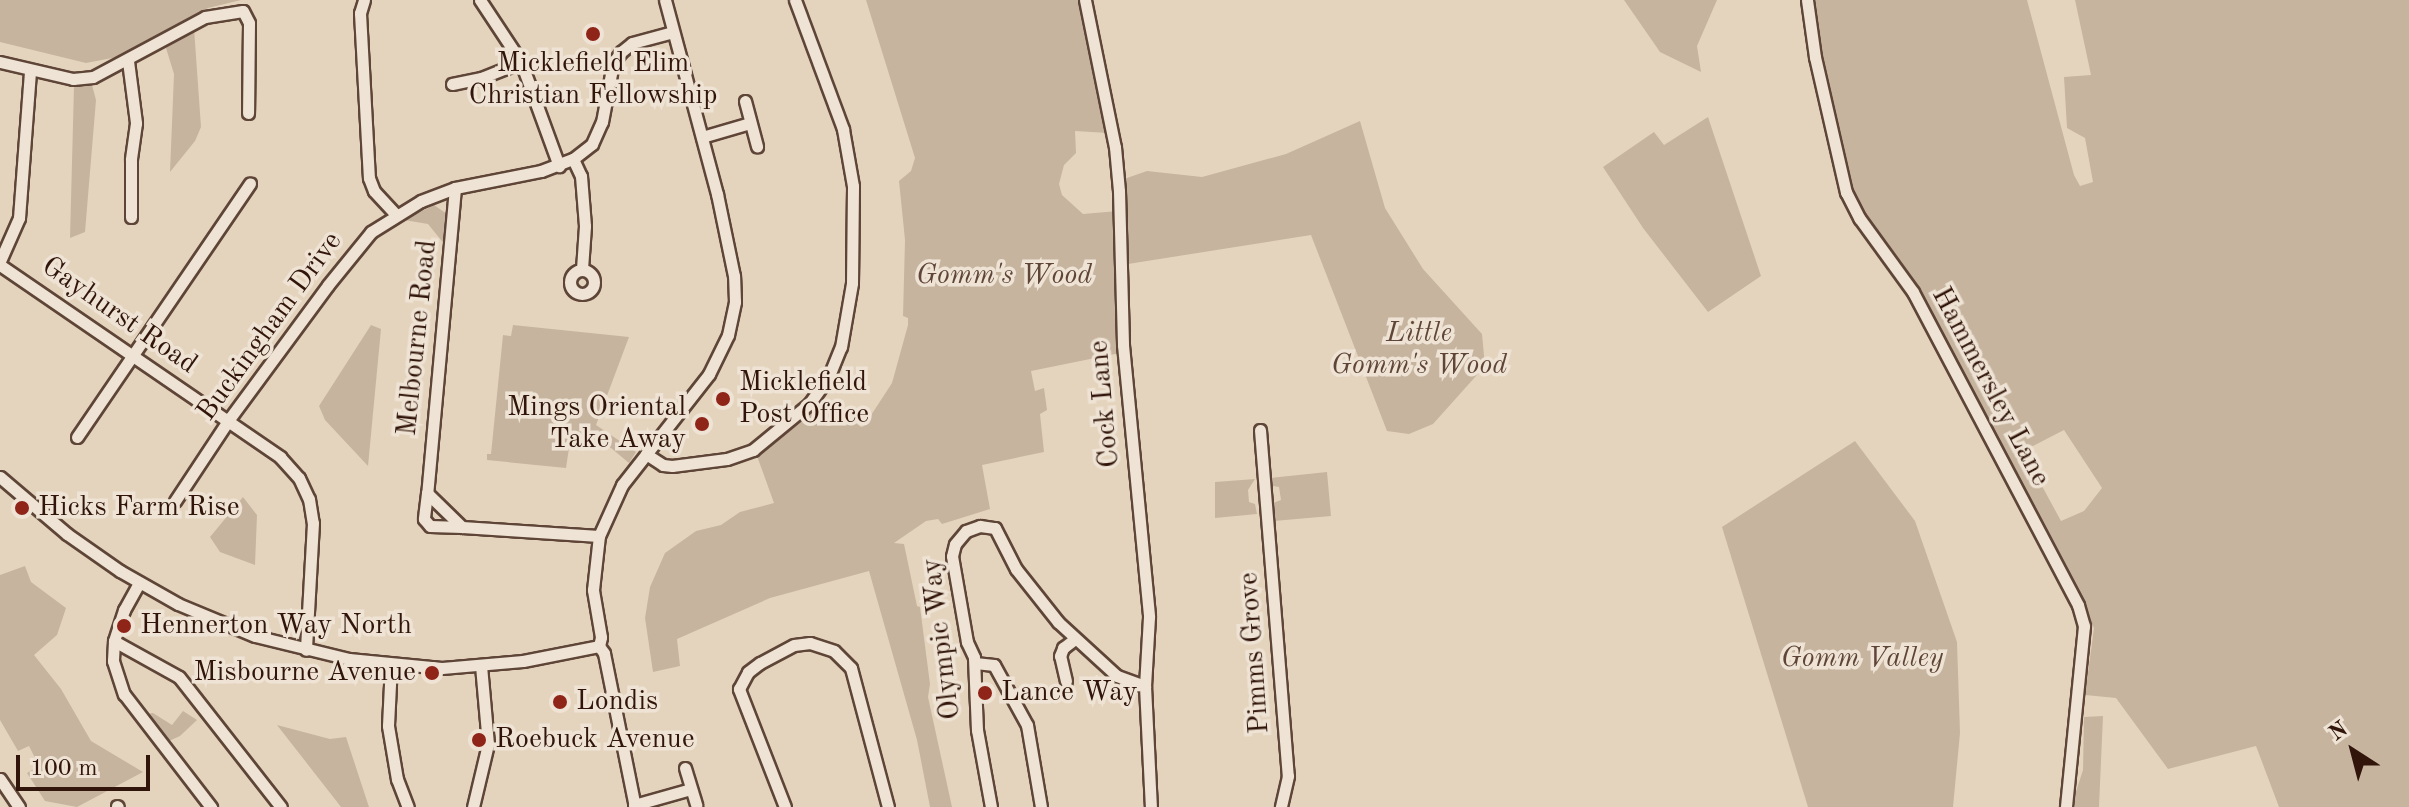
<!DOCTYPE html>
<style>
body{margin:0}
#map{position:relative;width:2409px;height:807px;overflow:hidden;background:#e5d4bd;font-family:"Old Standard TT",serif}
div>[style]{position:absolute}
[style*='--x']{left:calc(var(--x)*1px);top:calc(var(--y)*1px);width:calc(var(--w)*1px);rotate:calc(var(--a)*1deg)}
.green>*{inset:0;background:#c6b49f}
.roads{filter:drop-shadow(2px 0 #5e4537) drop-shadow(-2px 0 #5e4537) drop-shadow(0 2px #5e4537) drop-shadow(0 -2px #5e4537)}
.street>*{height:11px;margin:-5.5px;padding:0 5.5px;transform-origin:5.5px;border-radius:5.5px;background:#eee3d4}
.street>.ring{margin:-5.5px;padding:0;box-sizing:content-box;background:none;border:11px solid #eee3d4;border-radius:50%}
.dots>*{width:22px;height:22px;translate:-50% -50%;box-sizing:border-box;border:4px solid #eee3d4;border-radius:50%}
span{translate:-50% -50%;white-space:nowrap;text-align:center;line-height:1.15;-webkit-text-stroke:7px #eee3d4;paint-order:stroke}
.poi-label{font-size:28px;color:#31150a}
.left{translate:0 -50%;text-align:left}
.right{translate:-100% -50%;text-align:right}
.park-label{font-size:28px;color:#5e4537;font-style:italic}
.street-label{font-size:28px;color:#31150a}
.north{position:absolute;left:2313px;top:711px;width:80px;height:80px;-webkit-text-stroke:6px #eee3d4;paint-order:stroke;rotate:324deg;font-size:22px;font-weight:700;line-height:32px;text-align:center;color:#31150a}
.north::after{content:'';display:block;margin:auto;width:28px;height:36px;background:#31150a;clip-path:polygon(50% 0,100% 100%,50% 72%,0 100%)}
.scale{position:absolute;left:16px;top:755px;width:134px;height:36px;box-sizing:border-box;border:4px solid #31150a;border-top:0;padding-left:10px;font-size:24px;line-height:28px;white-space:nowrap;color:#31150a;-webkit-text-stroke:6px #eee3d4;paint-order:stroke}
</style>
<div id="map">
<div class="green">
<div style="clip-path:polygon(0 0,241px 0,208px 8px,128px 55px,86px 63px,0 42px)"></div>
<div style="clip-path:polygon(866px 0,1081px 0,1108px 133px,1075px 131px,1076px 153px,1064px 165px,1059px 184px,1062px 195px,1083px 214px,1118px 211px,1120px 353px,1031px 371px,1035px 391px,1044px 388px,1047px 410px,1040px 414px,1044px 452px,982px 465px,990px 509px,942px 524px,938px 519px,926px 521px,894px 543px,904px 544px,917px 606px,920px 607px,930px 684px,928px 697px,952px 807px,930px 807px,917px 740px,869px 571px,770px 598px,677px 639px,680px 666px,653px 672px,645px 618px,650px 587px,665px 553px,696px 531px,721px 525px,740px 512px,774px 503px,757px 456px,807px 418px,823px 398px,861px 427px,864px 426px,892px 383px,908px 325px,908px 318px,903px 316px,905px 240px,899px 181px,911px 171px,915px 158px)"></div>
<div style="clip-path:polygon(1624px 0,1717px 0,1697px 46px,1701px 72px,1660px 52px)"></div>
<div style="clip-path:polygon(evenodd,1812px 0,2027px 0,2074px 175px,2080px 186px,2093px 182px,2085px 138px,2067px 128px,2064px 77px,2091px 75px,2075px 0,2409px 0,2409px 807px,2279px 807px,2256px 746px,2168px 769px,2116px 698px,2085px 695px,2094px 628px,2082px 603px,1918px 291px,1864px 215px,1851px 190px,1819px 52px,1812px 0,2064px 430px,2102px 488px,2084px 511px,2061px 521px,2023px 451px,2064px 430px)"></div>
<div style="clip-path:polygon(194px 28px,201px 127px,195px 141px,170px 172px,174px 74px,166px 48px)"></div>
<div style="clip-path:polygon(92px 85px,96px 100px,85px 232px,70px 238px,74px 86px)"></div>
<div style="clip-path:polygon(1708px 117px,1761px 276px,1708px 312px,1643px 228px,1603px 167px,1654px 132px,1664px 145px)"></div>
<div style="clip-path:polygon(1360px 121px,1385px 208px,1423px 269px,1482px 334px,1485px 366px,1433px 424px,1409px 434px,1387px 431px,1311px 235px,1128px 264px,1124px 179px,1147px 171px,1202px 177px,1286px 154px)"></div>
<div style="clip-path:polygon(434px 205px,447px 214px,445px 245px,428px 224px,404px 220px)"></div>
<div style="clip-path:polygon(371px 325px,381px 329px,368px 466px,325px 420px,319px 406px)"></div>
<div style="clip-path:polygon(513px 325px,629px 337px,596px 425px,636px 452px,629px 463px,611px 448px,571px 435px,566px 468px,487px 460px,487px 454px,491px 454px,503px 335px,511px 336px)"></div>
<div style="clip-path:polygon(1855px 441px,1915px 521px,1957px 642px,1960px 733px,1953px 807px,1808px 807px,1722px 527px)"></div>
<div style="clip-path:polygon(1327px 472px,1331px 516px,1274px 521px,1273px 503px,1281px 500px,1279px 487px,1273px 486px,1270px 478px)"></div>
<div style="clip-path:polygon(1255px 479px,1248px 490px,1249px 502px,1255px 504px,1257px 514px,1215px 518px,1215px 482px)"></div>
<div style="clip-path:polygon(243px 497px,257px 515px,255px 565px,220px 552px,210px 537px)"></div>
<div style="clip-path:polygon(25px 566px,31px 582px,66px 608px,57px 635px,34px 655px,61px 689px,91px 741px,143px 772px,77px 807px,45px 801px,27px 773px,39px 766px,29px 746px,18px 751px,0 720px,0 575px)"></div>
<div style="clip-path:polygon(183px 711px,197px 720px,180px 736px,169px 741px,147px 714px,153px 713px,172px 725px)"></div>
<div style="clip-path:polygon(2103px 716px,2099px 807px,2071px 807px,2083px 770px,2084px 717px)"></div>
<div style="clip-path:polygon(277px 725px,330px 739px,346px 737px,369px 807px,341px 807px)"></div>
</div>
<div class="roads">
<div class="street">
<div style="--x:364;--y:0;--w:14;--a:107"></div>
<div style="--x:360;--y:13;--w:165;--a:86.9"></div>
<div style="--x:369;--y:178;--w:14;--a:69"></div>
<div style="--x:374;--y:191;--w:33;--a:47"></div>
<div style="--x:480;--y:0;--w:74;--a:56.5"></div>
<div style="--x:521;--y:62;--w:111;--a:69.9"></div>
<div style="--x:1085;--y:0;--w:150;--a:78.5"></div>
<div style="--x:1115;--y:147;--w:44;--a:84.8"></div>
<div style="--x:1119;--y:191;--w:154;--a:88.5"></div>
<div style="--x:1123;--y:345;--w:273;--a:84.5"></div>
<div style="--x:1149;--y:617;--w:69;--a:93.3"></div>
<div style="--x:1145;--y:686;--w:121;--a:87.2"></div>
<div style="--x:1807;--y:0;--w:58;--a:82"></div>
<div style="--x:1815;--y:57;--w:139;--a:77.1"></div>
<div style="--x:1846;--y:192;--w:30;--a:63"></div>
<div style="--x:1860;--y:219;--w:90;--a:54"></div>
<div style="--x:1913;--y:292;--w:354;--a:62.2"></div>
<div style="--x:2078;--y:605;--w:22;--a:74"></div>
<div style="--x:2084;--y:626;--w:182;--a:95.7"></div>
<div style="--x:128;--y:61;--w:63;--a:82.6"></div>
<div style="--x:136;--y:123;--w:37;--a:98"></div>
<div style="--x:131;--y:160;--w:57;--a:90"></div>
<div style="--x:0;--y:62;--w:75;--a:13.1"></div>
<div style="--x:73;--y:79;--w:20;--a:-6"></div>
<div style="--x:93;--y:77;--w:127;--a:-28.2"></div>
<div style="--x:205;--y:17;--w:38;--a:-9"></div>
<div style="--x:243;--y:11;--w:13;--a:63"></div>
<div style="--x:249;--y:23;--w:90;--a:90.6"></div>
<div style="--x:452;--y:84;--w:30;--a:-12"></div>
<div style="--x:481;--y:78;--w:43;--a:-21.8"></div>
<div style="--x:745;--y:101;--w:47;--a:75.1"></div>
<div style="--x:702;--y:137;--w:50;--a:-16.3"></div>
<div style="--x:573;--y:159;--w:19;--a:65"></div>
<div style="--x:581;--y:176;--w:50;--a:85.4"></div>
<div style="--x:585;--y:226;--w:43;--a:94"></div>
<div style="--x:455;--y:188;--w:306;--a:95.2"></div>
<div style="--x:427;--y:493;--w:49;--a:44.2"></div>
<div style="--x:462;--y:527;--w:137;--a:3.8"></div>
<div style="--x:0;--y:261;--w:47;--a:-66.2"></div>
<div style="--x:19;--y:218;--w:148;--a:-85.7"></div>
<div style="--x:0;--y:265;--w:340;--a:34.4"></div>
<div style="--x:280;--y:457;--w:28;--a:48"></div>
<div style="--x:299;--y:478;--w:23;--a:65"></div>
<div style="--x:309;--y:499;--w:24;--a:81"></div>
<div style="--x:313;--y:523;--w:127;--a:93.2"></div>
<div class="ring" style="left:570px;top:270px;width:13px;height:13px"></div>
<div style="--x:1260;--y:430;--w:347;--a:85.4"></div>
<div style="--x:1288;--y:776;--w:32;--a:103"></div>
<div style="--x:77;--y:437;--w:307;--a:-55.7"></div>
<div style="--x:646;--y:454;--w:20;--a:33"></div>
<div style="--x:663;--y:465;--w:9;--a:6"></div>
<div style="--x:672;--y:466;--w:55;--a:-7.3"></div>
<div style="--x:727;--y:459;--w:28;--a:-19"></div>
<div style="--x:753;--y:450;--w:72;--a:-39.4"></div>
<div style="--x:809;--y:404;--w:34;--a:-54"></div>
<div style="--x:829;--y:376;--w:31;--a:-68"></div>
<div style="--x:841;--y:347;--w:65;--a:-80.2"></div>
<div style="--x:852;--y:283;--w:97;--a:-89.4"></div>
<div style="--x:853;--y:186;--w:58;--a:-100"></div>
<div style="--x:843;--y:129;--w:138;--a:-110.4"></div>
<div style="--x:0;--y:477;--w:88;--a:40.4"></div>
<div style="--x:67;--y:534;--w:65;--a:34.9"></div>
<div style="--x:120;--y:571;--w:67;--a:29.6"></div>
<div style="--x:178;--y:604;--w:83;--a:22.6"></div>
<div style="--x:255;--y:636;--w:97;--a:13.7"></div>
<div style="--x:349;--y:659;--w:93;--a:5.5"></div>
<div style="--x:442;--y:668;--w:81;--a:-4.9"></div>
<div style="--x:523;--y:661;--w:77;--a:-11.2"></div>
<div style="--x:427;--y:493;--w:26;--a:97"></div>
<div style="--x:424;--y:519;--w:9;--a:49"></div>
<div style="--x:430;--y:526;--w:32;--a:2"></div>
<div style="--x:175;--y:501;--w:100;--a:-56.5"></div>
<div style="--x:230;--y:418;--w:165;--a:-53.6"></div>
<div style="--x:328;--y:285;--w:68;--a:-50.9"></div>
<div style="--x:371;--y:232;--w:59;--a:-31.8"></div>
<div style="--x:421;--y:201;--w:36;--a:-21"></div>
<div style="--x:455;--y:188;--w:88;--a:-11.2"></div>
<div style="--x:541;--y:171;--w:34;--a:-21"></div>
<div style="--x:573;--y:159;--w:24;--a:-38"></div>
<div style="--x:592;--y:144;--w:24;--a:-66"></div>
<div style="--x:602;--y:122;--w:60;--a:-79.4"></div>
<div style="--x:613;--y:63;--w:14;--a:-54"></div>
<div style="--x:621;--y:52;--w:14;--a:-39"></div>
<div style="--x:632;--y:43;--w:42;--a:-15"></div>
<div style="--x:139;--y:583;--w:31;--a:119"></div>
<div style="--x:124;--y:610;--w:33;--a:108"></div>
<div style="--x:114;--y:641;--w:20;--a:93"></div>
<div style="--x:113;--y:661;--w:35;--a:72"></div>
<div style="--x:124;--y:694;--w:143;--a:52.4"></div>
<div style="--x:114;--y:641;--w:74;--a:29"></div>
<div style="--x:179;--y:677;--w:165;--a:51.9"></div>
<div style="--x:975;--y:663;--w:19;--a:6"></div>
<div style="--x:994;--y:665;--w:68;--a:61.2"></div>
<div style="--x:1027;--y:725;--w:83;--a:80.3"></div>
<div style="--x:391;--y:664;--w:62;--a:92.8"></div>
<div style="--x:388;--y:726;--w:54;--a:80.4"></div>
<div style="--x:397;--y:779;--w:30;--a:69"></div>
<div style="--x:1066;--y:681;--w:26;--a:-103"></div>
<div style="--x:1060;--y:656;--w:9;--a:-69"></div>
<div style="--x:1063;--y:648;--w:15;--a:-37"></div>
<div style="--x:685;--y:768;--w:39;--a:73"></div>
<div style="--x:0;--y:779;--w:34;--a:56"></div>
<div style="--x:634;--y:805;--w:59;--a:-15.7"></div>
<div style="--x:117;--y:806;--w:1;--a:45"></div>
<div style="--x:473;--y:807;--w:65;--a:-76.6"></div>
<div style="--x:488;--y:744;--w:79;--a:-95.1"></div>
<div style="--x:635;--y:807;--w:157;--a:-101.4"></div>
<div style="--x:604;--y:653;--w:9;--a:-126"></div>
<div style="--x:599;--y:646;--w:9;--a:-77"></div>
<div style="--x:601;--y:637;--w:48;--a:-99.7"></div>
<div style="--x:593;--y:590;--w:54;--a:-83.7"></div>
<div style="--x:599;--y:536;--w:56;--a:-65.7"></div>
<div style="--x:622;--y:485;--w:141;--a:-51.9"></div>
<div style="--x:709;--y:374;--w:43;--a:-64"></div>
<div style="--x:728;--y:335;--w:34;--a:-78"></div>
<div style="--x:735;--y:302;--w:26;--a:-92"></div>
<div style="--x:734;--y:276;--w:84;--a:-101.7"></div>
<div style="--x:717;--y:194;--w:201;--a:-105"></div>
<div style="--x:785;--y:807;--w:127;--a:-111.3"></div>
<div style="--x:739;--y:689;--w:19;--a:-62"></div>
<div style="--x:748;--y:672;--w:15;--a:-37"></div>
<div style="--x:760;--y:663;--w:38;--a:-28"></div>
<div style="--x:794;--y:645;--w:16;--a:-7"></div>
<div style="--x:810;--y:643;--w:25;--a:18"></div>
<div style="--x:834;--y:651;--w:24;--a:45"></div>
<div style="--x:851;--y:668;--w:144;--a:75.1"></div>
<div style="--x:991;--y:807;--w:78;--a:-100.3"></div>
<div style="--x:977;--y:730;--w:73;--a:-92.4"></div>
<div style="--x:974;--y:657;--w:17;--a:-115"></div>
<div style="--x:967;--y:642;--w:87;--a:-99.9"></div>
<div style="--x:952;--y:556;--w:12;--a:-76"></div>
<div style="--x:955;--y:544;--w:17;--a:-50"></div>
<div style="--x:966;--y:531;--w:15;--a:-20"></div>
<div style="--x:980;--y:526;--w:15;--a:8"></div>
<div style="--x:995;--y:528;--w:46;--a:62.9"></div>
<div style="--x:1016;--y:569;--w:68;--a:51.6"></div>
<div style="--x:1058;--y:622;--w:80;--a:42.5"></div>
<div style="--x:1117;--y:676;--w:30;--a:20"></div>
</div>
</div>
<div class="dots">
<div style="left:593px;top:34px;background:#8f2418"></div>
<div style="left:723px;top:399px;background:#8f2418"></div>
<div style="left:702px;top:424px;background:#8f2418"></div>
<div style="left:22px;top:508px;background:#8f2418"></div>
<div style="left:124px;top:626px;background:#8f2418"></div>
<div style="left:432px;top:673px;background:#8f2418"></div>
<div style="left:985px;top:693px;background:#8f2418"></div>
<div style="left:560px;top:702px;background:#8f2418"></div>
<div style="left:479px;top:740px;background:#8f2418"></div>
</div>
<div class="poi-label">
<span style="left:593px;top:80px">Micklefield Elim<br>Christian Fellowship</span>
<span class="left" style="left:739px;top:399px">Micklefield<br>Post Office</span>
<span class="right" style="left:686px;top:424px">Mings Oriental<br>Take Away</span>
<span class="left" style="left:38px;top:508px">Hicks Farm Rise</span>
<span class="left" style="left:140px;top:626px">Hennerton Way North</span>
<span class="right" style="left:416px;top:673px">Misbourne Avenue</span>
<span class="left" style="left:1001px;top:693px">Lance Way</span>
<span class="left" style="left:576px;top:702px">Londis</span>
<span class="left" style="left:495px;top:740px">Roebuck Avenue</span>
</div>
<div class="park-label">
<span style="left:1004px;top:276px">Gomm's Wood</span>
<span style="left:1419px;top:350px">Little<br>Gomm's Wood</span>
<span style="left:1862px;top:659px">Gomm Valley</span>
</div>
<div class="street-label">
<span style="left:119px;top:316px;rotate:35deg">Gayhurst Road</span>
<span style="left:270px;top:327px;rotate:-54deg">Buckingham Drive</span>
<span style="left:418px;top:338px;rotate:-84deg">Melbourne Road</span>
<span style="left:1990px;top:387px;rotate:62deg">Hammersley Lane</span>
<span style="left:1105px;top:404px;rotate:-95deg">Cock Lane</span>
<span style="left:942px;top:639px;rotate:-97deg">Olympic Way</span>
<span style="left:1255px;top:653px;rotate:-94deg">Pimms Grove</span>
</div>
<div class="north">N</div>
<div class="scale">100 m</div>
</div>
